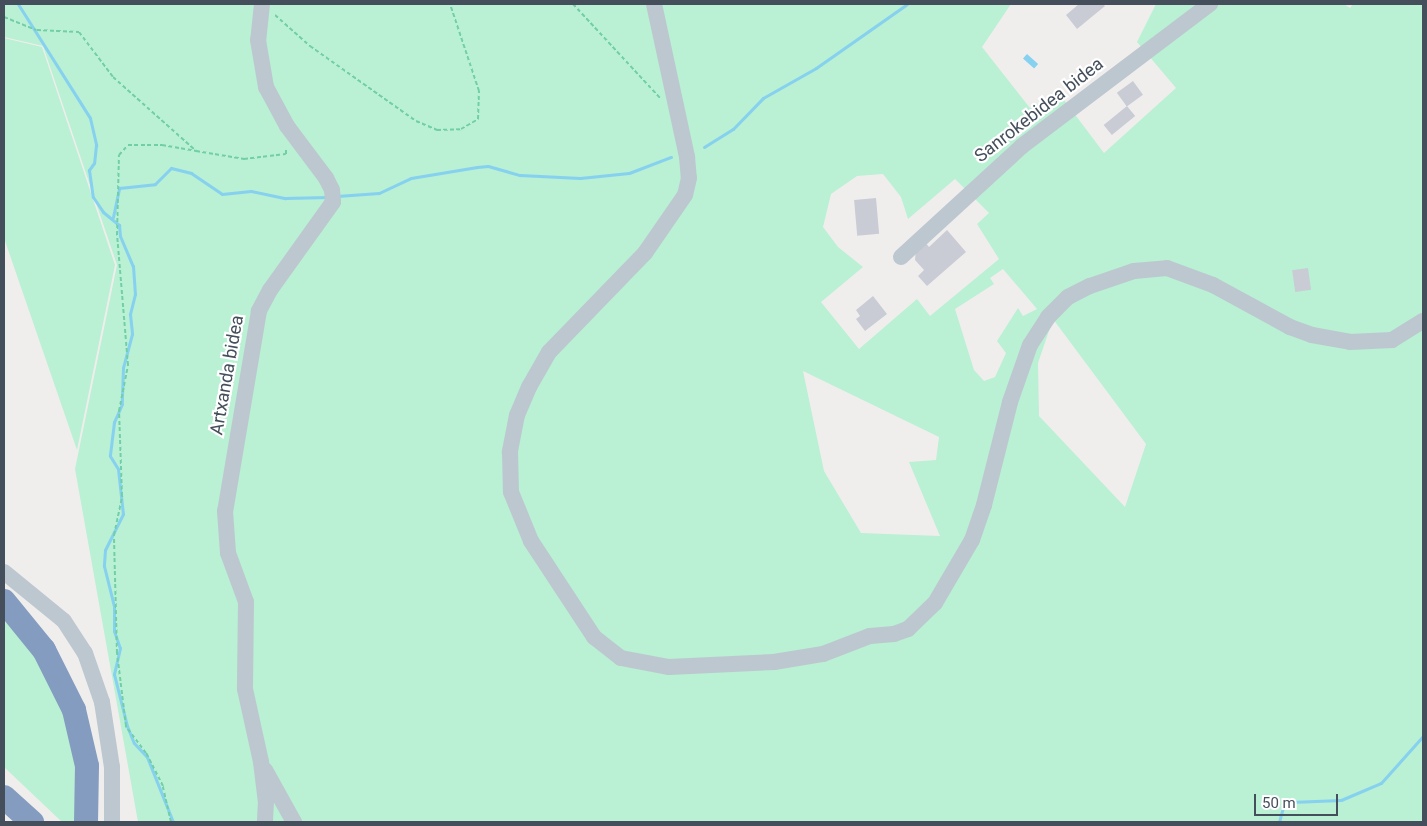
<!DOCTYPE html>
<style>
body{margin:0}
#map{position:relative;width:1427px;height:826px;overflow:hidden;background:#f0eeed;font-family:Roboto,sans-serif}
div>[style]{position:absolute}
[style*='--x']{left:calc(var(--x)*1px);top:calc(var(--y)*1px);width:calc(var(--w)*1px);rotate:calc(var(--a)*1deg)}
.green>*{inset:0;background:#baf0d3}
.water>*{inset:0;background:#85d1ef;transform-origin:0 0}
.stream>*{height:3px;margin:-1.5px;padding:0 1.5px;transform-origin:1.5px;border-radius:1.5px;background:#85d1ef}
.building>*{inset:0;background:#c9ccd4;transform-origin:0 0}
.path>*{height:2px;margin-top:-1px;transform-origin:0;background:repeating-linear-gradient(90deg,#71cfa7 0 4px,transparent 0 6.5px)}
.minor>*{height:16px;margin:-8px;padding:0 8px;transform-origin:8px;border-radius:8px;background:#bdc7d0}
.highway>*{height:24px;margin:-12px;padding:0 12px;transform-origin:12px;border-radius:12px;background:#839cbf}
span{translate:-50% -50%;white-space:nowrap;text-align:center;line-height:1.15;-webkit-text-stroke:4.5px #fff;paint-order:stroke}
.street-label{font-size:18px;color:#454f5c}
.frame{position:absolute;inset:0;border:5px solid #454f5c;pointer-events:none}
.scale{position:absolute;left:1254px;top:794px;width:84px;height:22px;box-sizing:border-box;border:2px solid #454f5c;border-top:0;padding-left:6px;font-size:15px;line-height:18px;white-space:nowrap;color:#454f5c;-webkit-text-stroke:4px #fff;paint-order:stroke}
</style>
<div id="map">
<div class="green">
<div style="clip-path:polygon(evenodd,4px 4px,1011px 4px,982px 47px,1030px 108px,1058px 92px,1104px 153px,1176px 88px,1137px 42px,1156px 4px,1344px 4px,1350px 8px,1353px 4px,1423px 4px,1423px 822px,138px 822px,75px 469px,117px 265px,43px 46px,4px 37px,4px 4px,883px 174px,901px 197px,908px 219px,955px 179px,989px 213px,977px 224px,999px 259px,930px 316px,917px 299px,859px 349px,821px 302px,863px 267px,838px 247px,823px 227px,831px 194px,857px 176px,883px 174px,4px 4px,1003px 269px,1037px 309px,1023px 316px,1018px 308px,997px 341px,1006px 353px,995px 377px,984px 381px,974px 370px,955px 309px,994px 284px,990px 278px,1003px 269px,4px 4px,1053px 319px,1146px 444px,1125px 507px,1039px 416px,1038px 363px,1053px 319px,4px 4px,803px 371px,939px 437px,936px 460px,909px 462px,940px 536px,861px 533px,824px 471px,803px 371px)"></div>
<div style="clip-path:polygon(4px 38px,42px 47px,115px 265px,77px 450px,4px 238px)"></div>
<div style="clip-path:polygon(4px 621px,25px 638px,58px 689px,77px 760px,75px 822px,62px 822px,4px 767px)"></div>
</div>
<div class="water">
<div style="left:1027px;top:54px;width:15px;height:6px;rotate:42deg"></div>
</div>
<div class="stream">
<div style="--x:18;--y:4;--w:135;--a:57.7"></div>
<div style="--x:90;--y:118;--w:28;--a:77"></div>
<div style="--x:96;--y:145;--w:18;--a:96"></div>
<div style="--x:94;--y:163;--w:9;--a:126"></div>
<div style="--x:89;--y:170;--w:27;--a:82"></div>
<div style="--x:93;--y:197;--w:18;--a:56"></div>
<div style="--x:103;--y:212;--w:21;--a:39"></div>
<div style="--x:119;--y:225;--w:11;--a:85"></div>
<div style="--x:120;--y:236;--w:33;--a:67"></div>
<div style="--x:133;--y:266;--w:28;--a:86"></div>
<div style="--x:135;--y:294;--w:21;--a:104"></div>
<div style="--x:130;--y:314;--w:20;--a:84"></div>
<div style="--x:132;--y:334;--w:35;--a:105"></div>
<div style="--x:123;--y:368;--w:36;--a:92"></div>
<div style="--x:122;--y:404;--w:20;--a:114"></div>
<div style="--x:114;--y:422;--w:34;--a:97"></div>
<div style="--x:110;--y:456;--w:15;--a:58"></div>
<div style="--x:118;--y:469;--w:45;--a:83.7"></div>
<div style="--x:123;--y:514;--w:40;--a:116.6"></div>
<div style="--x:105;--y:550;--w:16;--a:94"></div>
<div style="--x:104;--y:566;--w:41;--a:76"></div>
<div style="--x:114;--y:606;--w:25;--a:90"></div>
<div style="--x:114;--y:631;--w:18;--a:71"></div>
<div style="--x:120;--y:648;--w:27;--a:103"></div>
<div style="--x:114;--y:674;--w:54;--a:76"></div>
<div style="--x:127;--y:726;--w:18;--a:68"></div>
<div style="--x:134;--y:743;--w:19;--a:47"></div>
<div style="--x:147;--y:757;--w:70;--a:68.2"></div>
<div style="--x:704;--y:147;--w:34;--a:-32"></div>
<div style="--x:733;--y:129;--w:43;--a:-45.9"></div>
<div style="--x:763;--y:98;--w:61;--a:-29.5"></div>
<div style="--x:816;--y:68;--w:111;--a:-35.1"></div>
<div style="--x:337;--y:196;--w:42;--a:-4.1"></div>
<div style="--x:379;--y:193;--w:35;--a:-25"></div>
<div style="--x:411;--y:178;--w:67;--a:-9.5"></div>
<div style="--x:477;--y:167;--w:11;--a:-5"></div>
<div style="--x:488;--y:166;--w:33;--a:16"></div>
<div style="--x:520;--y:175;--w:60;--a:2.9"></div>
<div style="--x:580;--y:178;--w:49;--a:-5.8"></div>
<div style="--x:629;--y:173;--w:45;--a:-20.9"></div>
<div style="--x:113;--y:217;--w:30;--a:-78"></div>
<div style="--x:119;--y:188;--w:36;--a:-6"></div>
<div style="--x:155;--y:184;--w:23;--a:-45"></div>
<div style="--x:171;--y:168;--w:21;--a:14"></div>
<div style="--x:191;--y:173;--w:37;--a:34"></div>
<div style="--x:222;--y:194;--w:29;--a:-6"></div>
<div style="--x:251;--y:191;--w:35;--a:12"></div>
<div style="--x:285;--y:198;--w:44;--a:-1.3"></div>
<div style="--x:1279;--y:822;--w:16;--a:-75"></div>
<div style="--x:1283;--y:807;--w:9;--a:-32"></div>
<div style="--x:1291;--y:802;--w:50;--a:-2.3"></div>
<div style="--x:1341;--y:800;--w:43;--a:-23"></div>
<div style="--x:1381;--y:783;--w:63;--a:-48.2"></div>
</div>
<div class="building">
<div style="clip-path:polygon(1079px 4px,1103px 4px,1105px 6px,1077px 29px,1066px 15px)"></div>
<div style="left:1133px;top:81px;width:17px;height:20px;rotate:54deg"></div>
<div style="left:1127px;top:106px;width:13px;height:30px;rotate:51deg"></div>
<div style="left:876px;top:198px;width:36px;height:22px;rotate:85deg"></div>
<div style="clip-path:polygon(947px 230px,966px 252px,927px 286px,918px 276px,924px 270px,915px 260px,916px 249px,925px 242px,929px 247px)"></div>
<div style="left:1308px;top:268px;width:22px;height:16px;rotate:82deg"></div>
<div style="clip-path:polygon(873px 296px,887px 314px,865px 331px,856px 319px,860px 316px,856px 310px)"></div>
</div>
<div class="path">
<div style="--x:573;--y:4;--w:128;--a:47.2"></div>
<div style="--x:275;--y:15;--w:47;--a:41.5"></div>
<div style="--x:310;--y:46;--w:130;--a:35.3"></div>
<div style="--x:416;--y:121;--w:23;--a:23"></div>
<div style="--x:437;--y:130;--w:24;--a:-2"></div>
<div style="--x:461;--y:129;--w:20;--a:-30"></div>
<div style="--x:478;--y:119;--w:28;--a:-88"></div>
<div style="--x:479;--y:91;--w:92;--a:-108.4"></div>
<div style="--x:4;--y:17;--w:35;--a:22"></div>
<div style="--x:37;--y:30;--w:42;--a:2.7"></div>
<div style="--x:79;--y:32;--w:56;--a:52.9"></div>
<div style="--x:113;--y:77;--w:111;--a:41.7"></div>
<div style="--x:196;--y:151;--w:49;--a:9.5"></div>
<div style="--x:244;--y:159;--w:42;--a:-6.8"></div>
<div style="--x:286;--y:154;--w:6;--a:-90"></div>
<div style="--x:171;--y:822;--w:37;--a:-103"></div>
<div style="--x:163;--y:786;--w:37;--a:-117"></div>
<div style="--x:146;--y:753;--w:34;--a:-127"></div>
<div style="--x:126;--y:726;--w:74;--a:-97"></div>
<div style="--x:117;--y:653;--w:118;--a:-91.5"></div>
<div style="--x:114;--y:535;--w:40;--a:-78"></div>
<div style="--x:122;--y:496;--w:85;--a:-92"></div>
<div style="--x:119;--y:411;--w:47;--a:-78.9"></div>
<div style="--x:128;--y:365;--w:130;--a:-94.8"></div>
<div style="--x:117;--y:235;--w:80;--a:-88.6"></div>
<div style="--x:119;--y:155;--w:13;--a:-48"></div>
<div style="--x:128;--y:145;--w:34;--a:0"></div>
<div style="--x:162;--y:145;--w:35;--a:10"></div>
</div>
<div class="minor">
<div style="--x:262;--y:4;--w:36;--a:96"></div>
<div style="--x:258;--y:40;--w:48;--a:80.3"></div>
<div style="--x:266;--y:87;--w:44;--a:61.7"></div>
<div style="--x:287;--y:126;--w:65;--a:53.1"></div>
<div style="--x:326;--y:178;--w:13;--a:63"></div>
<div style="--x:332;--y:190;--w:12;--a:85"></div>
<div style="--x:333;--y:202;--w:108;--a:125.6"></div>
<div style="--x:270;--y:290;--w:24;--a:118"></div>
<div style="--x:259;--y:311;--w:203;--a:99.6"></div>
<div style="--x:225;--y:511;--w:42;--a:85.9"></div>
<div style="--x:228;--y:553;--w:52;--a:69.8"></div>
<div style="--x:246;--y:602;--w:87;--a:90.7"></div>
<div style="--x:245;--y:689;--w:75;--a:77.6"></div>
<div style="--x:261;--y:762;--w:39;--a:83"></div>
<div style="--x:266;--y:801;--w:21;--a:93"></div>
<div style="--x:654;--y:4;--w:157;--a:77.8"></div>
<div style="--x:687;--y:157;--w:21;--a:85"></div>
<div style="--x:689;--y:178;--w:17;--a:103"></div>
<div style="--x:685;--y:195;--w:70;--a:124.6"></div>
<div style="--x:645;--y:253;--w:138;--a:134.1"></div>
<div style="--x:549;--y:352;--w:40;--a:119.7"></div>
<div style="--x:529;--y:387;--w:30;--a:113"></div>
<div style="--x:517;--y:415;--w:38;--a:101"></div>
<div style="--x:510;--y:452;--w:40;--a:88.6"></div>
<div style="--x:511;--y:492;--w:53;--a:67.8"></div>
<div style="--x:531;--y:541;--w:115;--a:56.7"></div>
<div style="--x:594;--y:637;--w:34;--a:38"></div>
<div style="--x:621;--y:658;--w:49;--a:10.6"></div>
<div style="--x:669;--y:667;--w:105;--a:-2.7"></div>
<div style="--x:774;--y:662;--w:50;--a:-9.3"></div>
<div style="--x:823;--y:654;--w:50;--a:-21"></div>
<div style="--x:870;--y:636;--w:24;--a:-5"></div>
<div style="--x:894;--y:634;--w:15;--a:-20"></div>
<div style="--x:908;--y:629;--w:37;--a:-44"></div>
<div style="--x:935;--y:603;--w:73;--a:-59.6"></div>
<div style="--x:972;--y:540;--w:37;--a:-71"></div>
<div style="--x:984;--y:505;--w:106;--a:-75.8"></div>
<div style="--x:1010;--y:402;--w:60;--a:-70.7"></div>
<div style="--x:1030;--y:345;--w:33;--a:-57"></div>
<div style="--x:1048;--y:317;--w:28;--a:-45"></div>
<div style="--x:1068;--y:297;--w:25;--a:-27"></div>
<div style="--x:1090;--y:286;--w:46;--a:-18.8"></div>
<div style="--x:1134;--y:271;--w:33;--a:-5"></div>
<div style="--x:1167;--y:268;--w:49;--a:20.3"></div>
<div style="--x:1213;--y:285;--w:88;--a:28.6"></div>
<div style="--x:1290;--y:327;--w:23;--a:20"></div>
<div style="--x:1312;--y:335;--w:39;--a:10"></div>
<div style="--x:1350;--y:342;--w:42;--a:-2.7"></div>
<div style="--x:1392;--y:340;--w:36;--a:-32"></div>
<div style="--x:901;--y:257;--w:164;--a:-42.5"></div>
<div style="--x:1022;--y:146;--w:236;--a:-37.1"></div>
<div style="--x:4;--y:572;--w:77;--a:39.2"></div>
<div style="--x:64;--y:621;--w:38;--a:57"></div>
<div style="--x:85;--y:653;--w:52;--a:70.9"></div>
<div style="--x:102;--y:702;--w:66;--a:81.3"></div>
<div style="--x:112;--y:767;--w:55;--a:90"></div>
<div style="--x:265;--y:770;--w:60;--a:60.9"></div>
</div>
<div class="highway">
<div style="--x:4;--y:601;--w:63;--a:50.8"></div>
<div style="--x:44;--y:650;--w:67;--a:63.4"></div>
<div style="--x:74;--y:710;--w:57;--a:76.9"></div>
<div style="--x:87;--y:766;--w:56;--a:91"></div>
<div style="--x:4;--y:797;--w:38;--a:42"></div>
</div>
<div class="street-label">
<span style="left:1039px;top:110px;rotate:-38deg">Sanrokebidea bidea</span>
<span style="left:227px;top:375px;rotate:-80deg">Artxanda bidea</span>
</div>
<div class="frame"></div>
<div class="scale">50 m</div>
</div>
